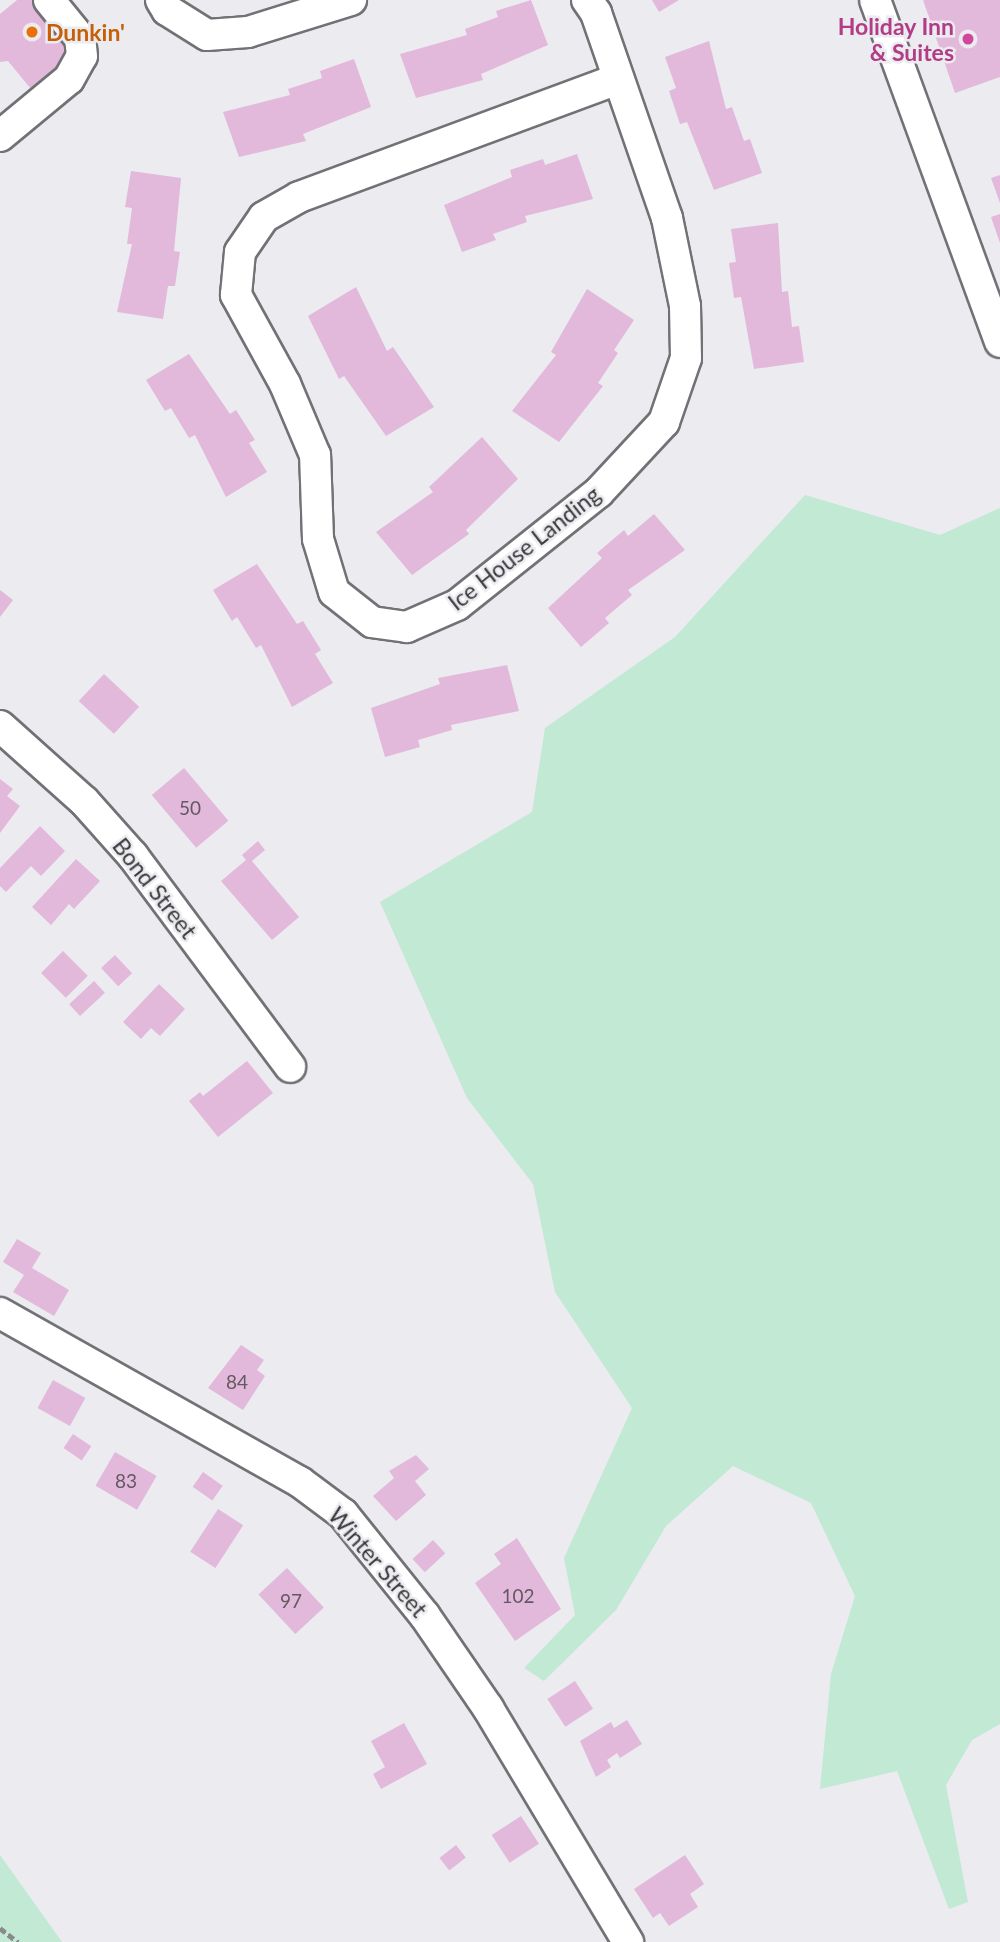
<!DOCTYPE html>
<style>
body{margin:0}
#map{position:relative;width:1000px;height:1942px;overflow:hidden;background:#ebebf0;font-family:Lato,sans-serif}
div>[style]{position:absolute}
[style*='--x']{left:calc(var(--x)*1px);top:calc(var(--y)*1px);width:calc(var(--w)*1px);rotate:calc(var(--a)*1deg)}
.green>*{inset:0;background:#c1e9d4}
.building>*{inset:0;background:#e2b9db;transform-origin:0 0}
.path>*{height:4.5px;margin-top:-2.25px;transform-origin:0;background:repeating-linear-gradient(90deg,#8a8a8d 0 7px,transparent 0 10.5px)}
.roads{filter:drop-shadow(2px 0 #717275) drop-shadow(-2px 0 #717275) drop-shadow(0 2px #717275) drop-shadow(0 -2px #717275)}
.minor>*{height:30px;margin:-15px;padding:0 15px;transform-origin:15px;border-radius:15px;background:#fff}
.dots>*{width:19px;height:19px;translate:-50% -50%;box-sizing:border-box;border:4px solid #ebebf0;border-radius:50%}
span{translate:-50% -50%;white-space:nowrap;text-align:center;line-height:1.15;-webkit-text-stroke:5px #ebebf0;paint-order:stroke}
.number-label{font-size:19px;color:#635962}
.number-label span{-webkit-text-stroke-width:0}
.hotel-label{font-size:23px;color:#b23c85;font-weight:700}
.right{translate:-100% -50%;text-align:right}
.food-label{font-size:23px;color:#c56008;font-weight:700}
.left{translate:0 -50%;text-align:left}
.street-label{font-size:23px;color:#39393a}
</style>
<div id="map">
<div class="green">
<div style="clip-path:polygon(805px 495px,940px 535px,1000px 508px,1000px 1724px,972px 1740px,946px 1785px,968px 1902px,949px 1909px,897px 1771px,820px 1789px,831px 1674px,855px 1596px,811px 1503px,733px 1466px,666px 1526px,616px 1610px,544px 1681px,524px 1668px,575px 1615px,564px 1558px,632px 1408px,555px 1292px,533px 1184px,467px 1098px,380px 902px,532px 812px,545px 728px,675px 637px)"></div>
<div style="clip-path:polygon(0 1855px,62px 1942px,0 1942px)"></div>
</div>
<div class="building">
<div style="clip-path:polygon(17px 0,38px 0,79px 50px,31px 89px,8px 61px,0 62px,0 14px)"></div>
<div style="clip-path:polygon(531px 0,548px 45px,481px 74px,483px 80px,416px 98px,400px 54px,467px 35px,465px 29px,498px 17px,496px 11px)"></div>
<div style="clip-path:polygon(652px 0,679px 0,659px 12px)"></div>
<div style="clip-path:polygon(923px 0,1000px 0,1000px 77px,955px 93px)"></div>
<div style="clip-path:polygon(709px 41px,726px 109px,732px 107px,744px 141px,750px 139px,762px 173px,714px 190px,687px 122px,680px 124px,669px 91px,676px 88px,665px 57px)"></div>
<div style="clip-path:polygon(354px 59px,371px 107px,303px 134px,306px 141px,239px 157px,223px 112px,290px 95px,288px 89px,322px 78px,320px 71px)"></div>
<div style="clip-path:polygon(577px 154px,593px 199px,525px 216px,527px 222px,493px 234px,496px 240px,462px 252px,444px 205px,512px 177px,510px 170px,543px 159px,545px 165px)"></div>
<div style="clip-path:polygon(131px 171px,181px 178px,174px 251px,180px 252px,175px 286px,168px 286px,163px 319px,117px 312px,132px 244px,127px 244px,132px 208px,125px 207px)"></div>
<div style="clip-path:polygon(1000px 175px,1000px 203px,991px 178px)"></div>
<div style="clip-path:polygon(1000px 214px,1000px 243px,991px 217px)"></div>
<div style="clip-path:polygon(778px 223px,782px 292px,788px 291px,792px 327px,799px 326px,804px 362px,754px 369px,741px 297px,734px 298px,729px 263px,736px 262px,731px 229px)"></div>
<div style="clip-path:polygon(356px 287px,387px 351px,393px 347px,434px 407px,386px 436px,344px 376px,339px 379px,308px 316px)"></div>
<div style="clip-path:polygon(587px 289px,634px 320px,614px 350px,618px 353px,598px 383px,603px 386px,559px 442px,512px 411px,556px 355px,551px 352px)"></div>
<div style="clip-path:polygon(189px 354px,230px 414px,236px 410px,255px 440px,249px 443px,267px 472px,226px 497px,195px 435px,189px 438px,171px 408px,165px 411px,146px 380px)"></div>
<div style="clip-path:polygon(482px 437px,518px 479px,466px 530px,469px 534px,412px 575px,376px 532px,433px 492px,429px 487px)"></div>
<div style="clip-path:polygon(654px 514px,685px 550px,628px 590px,632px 595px,605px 618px,609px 623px,581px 647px,548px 608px,602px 558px,597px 553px,624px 530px,628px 536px)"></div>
<div style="clip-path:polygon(257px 564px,297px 624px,303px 621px,321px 650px,315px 654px,333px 683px,292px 707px,261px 645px,256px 648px,237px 617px,232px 621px,213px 590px)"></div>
<div style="clip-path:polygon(0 590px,13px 600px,0 617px)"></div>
<div style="clip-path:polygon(507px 665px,519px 711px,451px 725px,452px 730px,418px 740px,420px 747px,385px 757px,371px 708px,440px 684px,438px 678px)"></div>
<div style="left:104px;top:674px;width:48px;height:37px;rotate:43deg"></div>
<div style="left:184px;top:768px;width:69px;height:42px;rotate:50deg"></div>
<div style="clip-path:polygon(0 779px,13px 789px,7px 796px,20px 806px,0 833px)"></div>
<div style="clip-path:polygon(40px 826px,65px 851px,41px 876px,31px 866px,6px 892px,0 886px,0 868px)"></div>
<div style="clip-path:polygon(258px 841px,265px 850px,252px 861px,299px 917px,272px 940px,221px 881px,246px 860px,242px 855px)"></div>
<div style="clip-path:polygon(76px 859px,100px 881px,74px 909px,69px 904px,51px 925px,32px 907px)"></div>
<div style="left:63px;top:951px;width:35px;height:31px;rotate:45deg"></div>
<div style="left:115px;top:955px;width:25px;height:19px;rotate:47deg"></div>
<div style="left:94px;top:981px;width:16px;height:34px;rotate:47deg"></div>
<div style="clip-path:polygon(159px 984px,185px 1009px,160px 1036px,151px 1028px,141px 1039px,123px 1022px)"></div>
<div style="clip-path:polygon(247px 1061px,273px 1093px,218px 1137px,189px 1101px,200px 1092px,203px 1096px)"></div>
<div style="clip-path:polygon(17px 1239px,41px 1253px,32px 1268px,69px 1290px,54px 1316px,13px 1292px,24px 1275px,3px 1262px)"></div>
<div style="clip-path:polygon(241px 1345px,264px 1360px,257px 1370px,265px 1376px,243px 1410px,208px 1388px)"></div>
<div style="left:53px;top:1380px;width:37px;height:32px;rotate:29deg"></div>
<div style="left:73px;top:1434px;width:22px;height:17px;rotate:34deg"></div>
<div style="left:115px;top:1452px;width:48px;height:39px;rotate:30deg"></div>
<div style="clip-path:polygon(416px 1455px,429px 1469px,415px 1481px,426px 1495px,396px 1521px,373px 1496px,394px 1478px,389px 1471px)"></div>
<div style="left:203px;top:1472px;width:24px;height:18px;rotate:35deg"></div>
<div style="left:218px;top:1509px;width:30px;height:51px;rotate:33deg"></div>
<div style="clip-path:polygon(517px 1538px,561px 1609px,515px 1641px,475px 1583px,501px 1564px,494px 1554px)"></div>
<div style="left:433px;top:1540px;width:18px;height:28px;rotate:47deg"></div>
<div style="left:287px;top:1568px;width:54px;height:39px;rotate:47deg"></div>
<div style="left:575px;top:1681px;width:33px;height:33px;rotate:57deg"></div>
<div style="clip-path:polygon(627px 1720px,642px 1744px,620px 1758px,617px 1753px,607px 1760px,611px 1767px,596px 1777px,580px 1741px,611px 1722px,614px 1728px)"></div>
<div style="clip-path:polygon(404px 1723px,427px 1764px,381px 1789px,373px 1774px,385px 1767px,371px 1741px)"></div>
<div style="left:521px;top:1816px;width:33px;height:35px;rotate:57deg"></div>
<div style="left:456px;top:1845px;width:16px;height:21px;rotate:52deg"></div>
<div style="clip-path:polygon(685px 1855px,704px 1884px,690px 1894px,698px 1907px,669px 1926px,660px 1913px,653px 1918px,634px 1889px)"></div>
</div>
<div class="path">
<div style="--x:0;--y:1928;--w:23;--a:38"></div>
</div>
<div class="roads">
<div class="minor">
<div style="--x:161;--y:0;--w:12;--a:59"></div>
<div style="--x:167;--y:10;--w:47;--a:32"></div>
<div style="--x:207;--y:35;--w:41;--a:-4.2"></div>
<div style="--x:248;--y:32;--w:108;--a:-17.3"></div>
<div style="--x:587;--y:0;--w:16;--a:55"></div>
<div style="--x:596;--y:13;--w:217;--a:70.9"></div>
<div style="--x:667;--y:218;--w:90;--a:78.4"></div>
<div style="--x:685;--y:306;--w:52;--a:88.9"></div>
<div style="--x:686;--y:358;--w:68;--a:109"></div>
<div style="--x:664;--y:422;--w:96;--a:132.9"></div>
<div style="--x:599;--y:492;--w:181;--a:141.5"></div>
<div style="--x:457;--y:605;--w:55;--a:156.3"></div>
<div style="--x:407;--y:627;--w:35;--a:-172"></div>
<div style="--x:372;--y:622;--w:48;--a:-141.7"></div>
<div style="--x:334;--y:592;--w:55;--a:-106.8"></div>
<div style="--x:318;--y:539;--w:84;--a:-92"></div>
<div style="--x:315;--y:455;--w:77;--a:-112.9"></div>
<div style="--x:285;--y:384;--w:102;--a:-118.8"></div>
<div style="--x:236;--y:295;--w:43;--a:-84.7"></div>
<div style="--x:240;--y:252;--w:42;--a:-55.6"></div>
<div style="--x:264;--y:217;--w:40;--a:-29.7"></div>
<div style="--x:299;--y:197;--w:338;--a:-20.3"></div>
<div style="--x:875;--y:0;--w:364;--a:69.9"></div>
<div style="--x:0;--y:136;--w:89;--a:-39.6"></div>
<div style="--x:69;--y:79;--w:26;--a:-61"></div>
<div style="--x:82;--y:56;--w:18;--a:-96"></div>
<div style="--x:80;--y:38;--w:49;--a:-129.2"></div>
<div style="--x:0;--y:726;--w:113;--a:41.8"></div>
<div style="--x:84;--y:801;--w:74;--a:48.3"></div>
<div style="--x:133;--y:856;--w:263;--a:53.3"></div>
<div style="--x:0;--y:1313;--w:344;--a:29.4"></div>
<div style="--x:300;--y:1482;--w:54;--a:36.7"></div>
<div style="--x:343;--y:1514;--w:131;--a:51.2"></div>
<div style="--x:425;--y:1616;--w:112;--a:55.6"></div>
<div style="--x:488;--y:1708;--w:273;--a:59.1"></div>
</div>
</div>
<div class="dots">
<div style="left:32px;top:32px;background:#e8710a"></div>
<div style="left:968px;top:39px;background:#d1479c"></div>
</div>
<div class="number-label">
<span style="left:190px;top:808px">50</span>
<span style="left:237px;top:1382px">84</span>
<span style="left:126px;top:1481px">83</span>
<span style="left:518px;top:1596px">102</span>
<span style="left:291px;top:1601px">97</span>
</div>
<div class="hotel-label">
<span class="right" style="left:954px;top:39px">Holiday Inn<br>&amp; Suites</span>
</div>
<div class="food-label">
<span class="left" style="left:46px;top:32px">Dunkin'</span>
</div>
<div class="street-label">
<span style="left:524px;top:548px;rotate:-38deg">Ice House Landing</span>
<span style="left:155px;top:888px;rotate:52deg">Bond Street</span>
<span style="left:378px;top:1562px;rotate:49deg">Winter Street</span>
</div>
</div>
